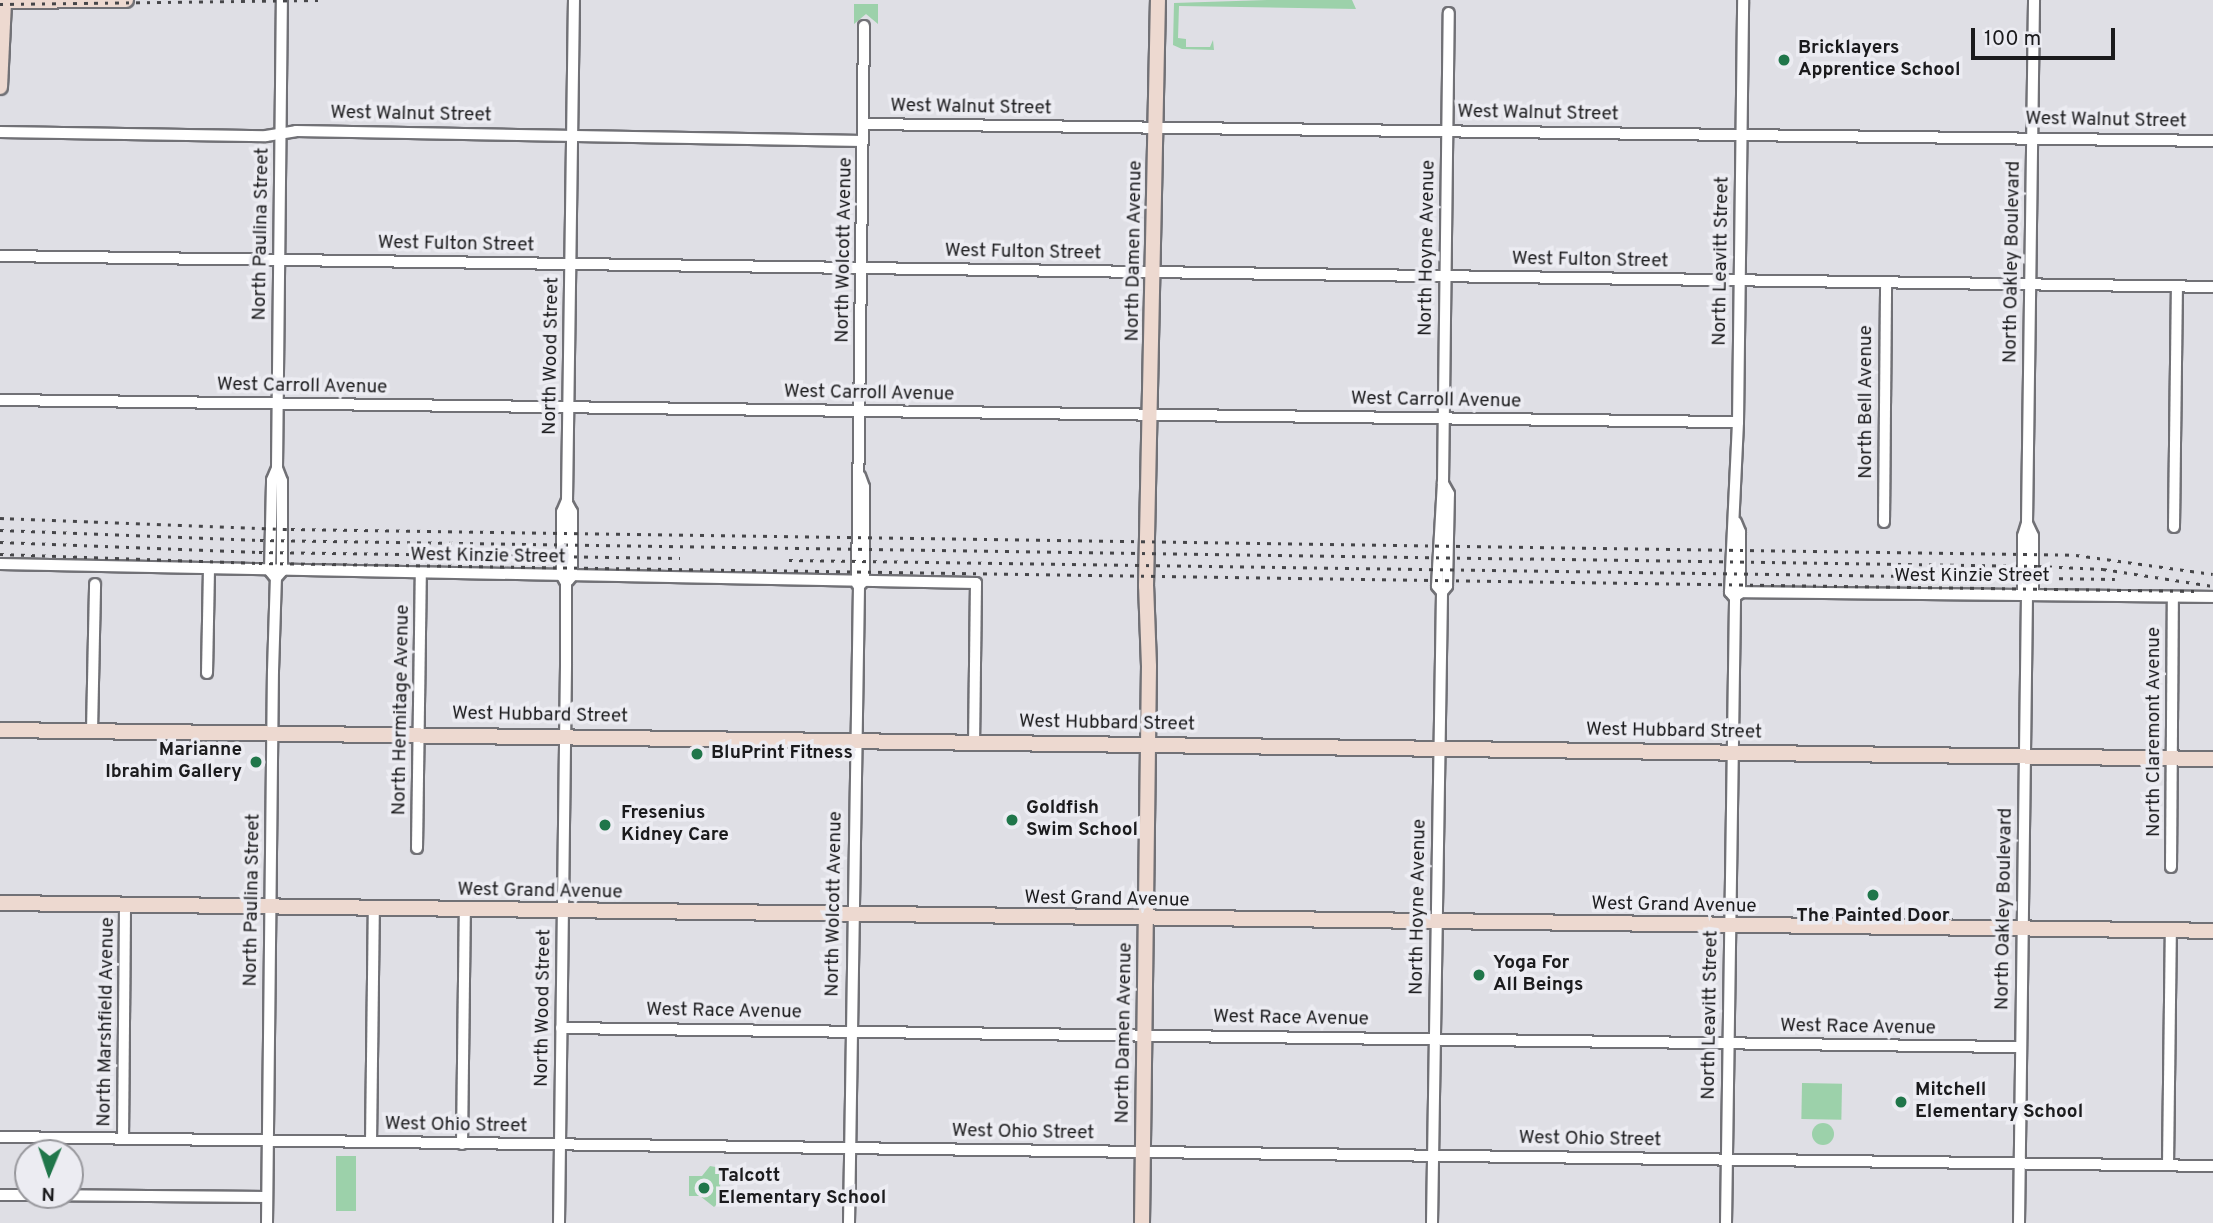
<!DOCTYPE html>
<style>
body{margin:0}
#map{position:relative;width:2213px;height:1223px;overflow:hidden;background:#dfdfe5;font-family:Overpass,sans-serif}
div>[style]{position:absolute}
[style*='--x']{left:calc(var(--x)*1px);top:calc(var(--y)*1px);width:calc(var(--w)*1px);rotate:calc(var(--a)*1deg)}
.green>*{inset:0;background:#9cd1aa;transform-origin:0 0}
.round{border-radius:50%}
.roads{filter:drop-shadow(2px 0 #717176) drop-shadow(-2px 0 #717176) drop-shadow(0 2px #717176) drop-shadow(0 -2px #717176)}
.street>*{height:10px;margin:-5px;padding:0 5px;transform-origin:5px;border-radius:5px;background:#fff}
.secondary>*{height:14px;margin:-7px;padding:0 7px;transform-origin:7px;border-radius:7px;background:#edd9d0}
.rail>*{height:2.5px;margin-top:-1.25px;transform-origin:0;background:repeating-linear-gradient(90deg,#464649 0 3.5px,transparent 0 10.5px)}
.dots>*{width:19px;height:19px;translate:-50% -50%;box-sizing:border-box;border:4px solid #ececf2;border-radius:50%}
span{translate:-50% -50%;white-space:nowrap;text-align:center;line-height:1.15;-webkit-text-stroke:7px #ececf2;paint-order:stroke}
.poi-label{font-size:19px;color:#1b1b1d;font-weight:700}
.left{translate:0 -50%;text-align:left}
.right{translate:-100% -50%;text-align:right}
.street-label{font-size:19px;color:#1b1b1d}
.north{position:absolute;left:14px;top:1139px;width:70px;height:70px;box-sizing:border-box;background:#ececf2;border:2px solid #98989d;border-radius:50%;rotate:182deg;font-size:19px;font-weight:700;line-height:28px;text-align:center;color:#1b1b1d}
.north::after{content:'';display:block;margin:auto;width:24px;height:32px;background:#20764a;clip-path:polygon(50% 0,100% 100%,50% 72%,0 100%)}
.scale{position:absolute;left:1971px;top:28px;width:144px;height:32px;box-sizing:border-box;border:4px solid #1b1b1d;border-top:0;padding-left:9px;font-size:21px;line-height:24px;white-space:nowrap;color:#1b1b1d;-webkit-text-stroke:5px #ececf2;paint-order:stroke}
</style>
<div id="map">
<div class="green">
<div style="clip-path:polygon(1267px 0,1352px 0,1356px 9px,1179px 6px,1178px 38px,1186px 39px,1186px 47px,1210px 47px,1213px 40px,1214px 50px,1182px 49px,1173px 45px,1174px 3px)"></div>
<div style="clip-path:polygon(854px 4px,878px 4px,878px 24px,866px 14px,854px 24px)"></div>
<div style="left:1802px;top:1083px;width:40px;height:36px;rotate:1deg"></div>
<div class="round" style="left:1812px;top:1123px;width:22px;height:22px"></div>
<div style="left:336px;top:1156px;width:20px;height:55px"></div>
<div style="clip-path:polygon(710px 1166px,721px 1168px,724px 1175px,720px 1186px,725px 1196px,714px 1207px,700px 1196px,689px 1196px,689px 1176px,702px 1176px)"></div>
</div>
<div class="roads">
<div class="street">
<div style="--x:863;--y:124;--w:1350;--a:0.72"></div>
<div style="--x:0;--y:132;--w:266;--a:0.9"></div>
<div style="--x:266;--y:136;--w:30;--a:-9"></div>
<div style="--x:296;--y:131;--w:567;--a:1.01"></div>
<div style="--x:0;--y:256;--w:2213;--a:0.8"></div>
<div style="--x:0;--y:400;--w:1738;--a:0.73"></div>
<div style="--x:567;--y:503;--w:10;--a:61"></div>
<div style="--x:572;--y:512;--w:64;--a:90"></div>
<div style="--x:572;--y:576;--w:6;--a:129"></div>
<div style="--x:1736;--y:522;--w:11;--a:68"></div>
<div style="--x:1740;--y:532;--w:61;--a:90"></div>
<div style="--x:1740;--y:593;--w:5;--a:143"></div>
<div style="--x:1884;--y:522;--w:240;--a:-89.5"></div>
<div style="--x:2027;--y:523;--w:14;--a:65"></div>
<div style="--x:2033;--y:536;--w:55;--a:90"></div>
<div style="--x:2033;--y:591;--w:7;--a:146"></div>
<div style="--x:2174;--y:527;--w:241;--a:-89.3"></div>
<div style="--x:0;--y:564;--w:976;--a:1.12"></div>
<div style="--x:976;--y:583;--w:159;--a:90.7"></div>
<div style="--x:274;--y:576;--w:6;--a:-129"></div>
<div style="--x:270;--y:571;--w:91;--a:-88.7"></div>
<div style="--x:272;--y:480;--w:13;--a:-67"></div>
<div style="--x:277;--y:468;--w:468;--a:-89.4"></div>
<div style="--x:857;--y:584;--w:558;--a:-89.28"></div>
<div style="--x:1442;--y:592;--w:8;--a:-130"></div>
<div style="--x:1437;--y:586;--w:103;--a:-86.7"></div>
<div style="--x:1443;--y:483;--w:470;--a:-89.3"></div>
<div style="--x:1730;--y:592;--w:483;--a:0.6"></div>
<div style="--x:207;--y:673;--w:103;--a:-88.9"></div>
<div style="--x:92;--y:731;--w:147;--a:-88.8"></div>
<div style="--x:417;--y:848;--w:275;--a:-89.2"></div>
<div style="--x:2171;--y:867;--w:270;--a:-89.6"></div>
<div style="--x:561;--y:1028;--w:1460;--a:0.75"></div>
<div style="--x:0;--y:1137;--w:2213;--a:0.75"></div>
<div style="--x:123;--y:1139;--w:234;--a:-89.5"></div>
<div style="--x:371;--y:1142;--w:233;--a:-89.3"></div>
<div style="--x:462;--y:1144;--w:234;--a:-89.3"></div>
<div style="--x:2168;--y:1165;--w:234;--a:-89.3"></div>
<div style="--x:0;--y:1195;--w:28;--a:0"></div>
<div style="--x:30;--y:1195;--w:237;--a:0.5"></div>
<div style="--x:267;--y:1223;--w:552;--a:-89.38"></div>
<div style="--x:273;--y:671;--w:93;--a:-88.2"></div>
<div style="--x:276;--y:578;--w:9;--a:-49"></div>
<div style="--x:282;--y:571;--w:90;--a:-90"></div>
<div style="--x:282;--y:481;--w:14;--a:-111"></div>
<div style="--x:559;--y:1223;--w:559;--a:-89.28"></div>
<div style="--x:566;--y:664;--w:81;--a:-90"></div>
<div style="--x:566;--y:583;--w:8;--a:-120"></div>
<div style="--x:562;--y:576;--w:64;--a:-90"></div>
<div style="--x:562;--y:512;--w:13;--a:-67"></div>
<div style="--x:567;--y:500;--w:500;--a:-89.2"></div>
<div style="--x:849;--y:1223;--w:637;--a:-89.1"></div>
<div style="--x:859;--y:586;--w:7;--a:-45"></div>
<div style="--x:864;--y:581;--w:94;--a:-90"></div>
<div style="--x:864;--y:487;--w:12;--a:-110"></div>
<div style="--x:1432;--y:1223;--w:631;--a:-89.09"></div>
<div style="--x:1442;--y:592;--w:8;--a:-50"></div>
<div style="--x:1447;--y:586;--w:92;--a:-88.8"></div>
<div style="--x:1449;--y:494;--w:13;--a:-119"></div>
<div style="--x:1726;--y:1223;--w:625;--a:-89.17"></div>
<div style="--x:1735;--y:598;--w:8;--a:-130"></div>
<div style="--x:1730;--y:592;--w:170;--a:-87.3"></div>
<div style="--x:1738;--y:422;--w:422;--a:-89.3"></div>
<div style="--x:2019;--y:1223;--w:628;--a:-89.27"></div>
<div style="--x:2027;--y:595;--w:6;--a:-129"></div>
<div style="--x:2023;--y:590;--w:54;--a:-90"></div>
<div style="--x:2023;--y:536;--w:14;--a:-73"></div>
<div style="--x:2027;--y:523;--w:523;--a:-89.23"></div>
</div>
<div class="secondary">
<div style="--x:0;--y:1;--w:126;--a:-0.5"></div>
<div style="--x:0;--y:87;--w:85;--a:-87.3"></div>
<div style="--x:0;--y:730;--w:2213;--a:0.75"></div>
<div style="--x:0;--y:903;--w:2213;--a:0.72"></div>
<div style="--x:1142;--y:1223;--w:557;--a:-89.28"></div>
<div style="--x:1149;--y:666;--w:80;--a:-92.1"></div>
<div style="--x:1146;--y:586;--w:586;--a:-88.83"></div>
</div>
</div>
<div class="rail">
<div style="--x:0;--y:4;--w:320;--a:-0.7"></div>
<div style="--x:0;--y:518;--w:291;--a:2.2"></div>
<div style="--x:291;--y:529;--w:1785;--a:0.83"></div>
<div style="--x:2076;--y:555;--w:138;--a:7.9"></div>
<div style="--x:0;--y:530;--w:260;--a:2.2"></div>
<div style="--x:260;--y:540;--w:1778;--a:0.84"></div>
<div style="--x:2038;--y:566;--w:65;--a:2.6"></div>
<div style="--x:2103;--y:569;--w:111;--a:8.8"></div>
<div style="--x:0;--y:542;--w:259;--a:2.2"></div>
<div style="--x:259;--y:552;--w:421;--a:0.8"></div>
<div style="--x:0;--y:554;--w:259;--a:2"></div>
<div style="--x:259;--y:563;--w:1937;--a:0.83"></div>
<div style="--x:789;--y:560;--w:1326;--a:0.82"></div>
</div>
<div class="dots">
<div style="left:1784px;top:60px;background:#20764a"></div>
<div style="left:697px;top:754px;background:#20764a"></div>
<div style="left:256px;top:762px;background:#20764a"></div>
<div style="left:1012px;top:820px;background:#20764a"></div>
<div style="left:605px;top:825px;background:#20764a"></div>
<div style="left:1873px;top:895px;background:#20764a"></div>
<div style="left:1479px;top:975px;background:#20764a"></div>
<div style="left:1901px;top:1102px;background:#20764a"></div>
<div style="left:704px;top:1188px;background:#20764a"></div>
</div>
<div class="poi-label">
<span class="left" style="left:1798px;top:60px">Bricklayers<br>Apprentice School</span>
<span class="right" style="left:242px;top:762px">Marianne<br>Ibrahim Gallery</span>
<span class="left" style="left:711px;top:754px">BluPrint Fitness</span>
<span class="left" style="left:1026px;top:820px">Goldfish<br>Swim School</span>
<span class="left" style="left:621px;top:825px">Fresenius<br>Kidney Care</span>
<span style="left:1873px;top:917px">The Painted Door</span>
<span class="left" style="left:1493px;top:975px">Yoga For<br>All Beings</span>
<span class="left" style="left:1915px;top:1102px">Mitchell<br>Elementary School</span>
<span class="left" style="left:718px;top:1188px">Talcott<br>Elementary School</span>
</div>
<div class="street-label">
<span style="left:971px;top:108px;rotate:1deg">West Walnut Street</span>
<span style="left:1538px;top:114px;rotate:1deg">West Walnut Street</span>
<span style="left:411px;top:115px;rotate:1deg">West Walnut Street</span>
<span style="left:2106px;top:121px;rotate:1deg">West Walnut Street</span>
<span style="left:262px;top:234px;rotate:-89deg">North Paulina Street</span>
<span style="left:456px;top:245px;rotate:1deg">West Fulton Street</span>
<span style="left:1428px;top:248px;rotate:-89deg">North Hoyne Avenue</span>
<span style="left:845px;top:250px;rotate:-89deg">North Wolcott Avenue</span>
<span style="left:1135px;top:251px;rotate:-89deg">North Damen Avenue</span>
<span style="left:1023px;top:253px;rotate:1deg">West Fulton Street</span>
<span style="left:1590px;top:261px;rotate:1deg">West Fulton Street</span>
<span style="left:1722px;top:261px;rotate:-89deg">North Leavitt Street</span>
<span style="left:2013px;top:262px;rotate:-89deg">North Oakley Boulevard</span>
<span style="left:552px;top:356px;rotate:-89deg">North Wood Street</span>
<span style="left:302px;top:387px;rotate:1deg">West Carroll Avenue</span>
<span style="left:869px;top:394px;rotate:1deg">West Carroll Avenue</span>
<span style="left:1436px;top:401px;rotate:1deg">West Carroll Avenue</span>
<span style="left:1867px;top:402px;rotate:-90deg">North Bell Avenue</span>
<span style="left:488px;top:557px;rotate:1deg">West Kinzie Street</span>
<span style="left:1972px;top:577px">West Kinzie Street</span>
<span style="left:402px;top:710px;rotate:-89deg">North Hermitage Avenue</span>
<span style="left:540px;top:716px;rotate:1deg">West Hubbard Street</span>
<span style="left:1107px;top:724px;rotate:1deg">West Hubbard Street</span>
<span style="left:1674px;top:732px;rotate:1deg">West Hubbard Street</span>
<span style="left:2155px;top:732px;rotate:-90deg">North Claremont Avenue</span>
<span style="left:540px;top:892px;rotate:1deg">West Grand Avenue</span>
<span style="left:253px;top:900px;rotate:-89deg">North Paulina Street</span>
<span style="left:1107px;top:900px;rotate:1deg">West Grand Avenue</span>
<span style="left:835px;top:904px;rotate:-89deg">North Wolcott Avenue</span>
<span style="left:1674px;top:906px;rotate:1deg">West Grand Avenue</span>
<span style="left:1419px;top:907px;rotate:-89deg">North Hoyne Avenue</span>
<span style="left:2005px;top:909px;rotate:-89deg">North Oakley Boulevard</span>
<span style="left:544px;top:1008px;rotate:-89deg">North Wood Street</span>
<span style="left:724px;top:1012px;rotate:1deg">West Race Avenue</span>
<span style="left:1711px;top:1015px;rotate:-89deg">North Leavitt Street</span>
<span style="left:1291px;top:1019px;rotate:1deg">West Race Avenue</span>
<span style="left:107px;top:1022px;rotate:-89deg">North Marshfield Avenue</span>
<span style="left:1858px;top:1028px;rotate:1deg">West Race Avenue</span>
<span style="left:1125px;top:1033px;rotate:-89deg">North Damen Avenue</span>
<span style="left:456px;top:1126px;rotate:1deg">West Ohio Street</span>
<span style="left:1023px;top:1133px;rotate:1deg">West Ohio Street</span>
<span style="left:1590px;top:1140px;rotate:1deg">West Ohio Street</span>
</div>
<div class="north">N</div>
<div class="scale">100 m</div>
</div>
